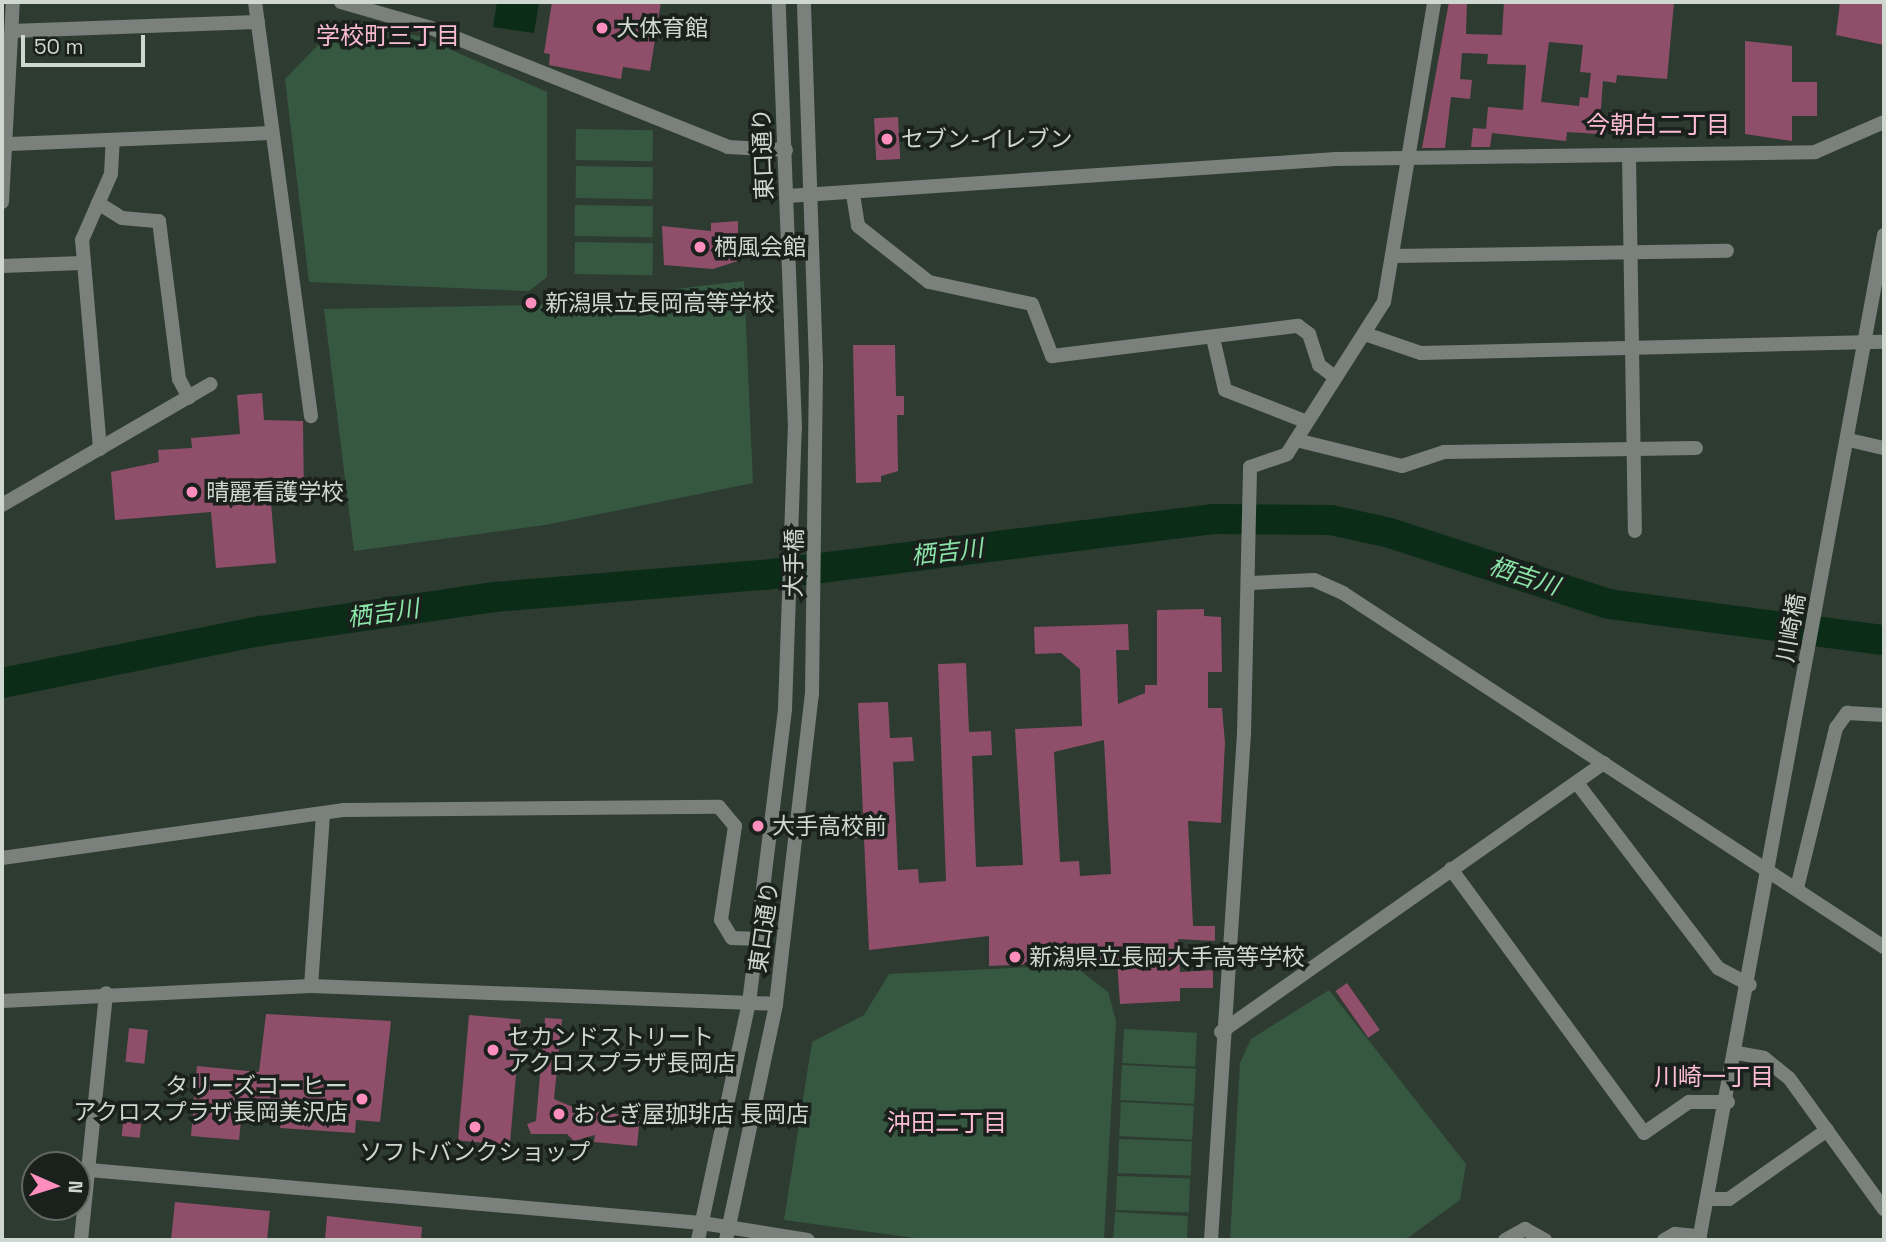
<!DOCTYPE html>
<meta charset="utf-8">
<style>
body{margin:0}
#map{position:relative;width:1886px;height:1242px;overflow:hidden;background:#2e3b31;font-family:"Space Grotesk","Noto Sans JP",sans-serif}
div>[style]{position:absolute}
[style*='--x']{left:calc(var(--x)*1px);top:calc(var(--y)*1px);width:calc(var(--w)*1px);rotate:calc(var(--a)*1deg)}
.green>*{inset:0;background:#365841;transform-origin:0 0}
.water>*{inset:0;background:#0b2d18}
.river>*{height:30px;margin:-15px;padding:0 15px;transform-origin:15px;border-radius:15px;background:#0b2d18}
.building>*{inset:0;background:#8f4f6a;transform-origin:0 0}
.minor>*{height:14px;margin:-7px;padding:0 7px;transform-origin:7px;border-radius:7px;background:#7a817c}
.tertiary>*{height:14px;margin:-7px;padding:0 7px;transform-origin:7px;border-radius:7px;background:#7a817c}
.dots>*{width:19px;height:19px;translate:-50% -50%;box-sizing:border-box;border:4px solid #1a201c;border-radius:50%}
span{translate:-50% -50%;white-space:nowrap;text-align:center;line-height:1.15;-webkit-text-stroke:7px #1a201c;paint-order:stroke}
.poi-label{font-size:23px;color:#cfd7d1}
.left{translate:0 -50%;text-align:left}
.right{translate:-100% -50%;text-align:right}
.street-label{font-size:23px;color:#cfd7d1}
.neighbourhood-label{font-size:24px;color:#fcbcd5}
.water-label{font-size:24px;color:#8be4a8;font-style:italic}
.frame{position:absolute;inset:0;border:4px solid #cfd7d1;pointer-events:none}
.north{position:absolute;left:21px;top:1151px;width:70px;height:70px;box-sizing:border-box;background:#1a201c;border:2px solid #626964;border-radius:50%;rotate:93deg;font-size:19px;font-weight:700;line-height:28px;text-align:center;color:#cfd7d1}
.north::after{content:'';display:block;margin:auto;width:24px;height:32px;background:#fe8ebe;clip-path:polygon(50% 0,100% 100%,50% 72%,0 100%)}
.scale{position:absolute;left:21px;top:35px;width:124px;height:32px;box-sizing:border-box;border:4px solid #cfd7d1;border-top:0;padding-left:9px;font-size:21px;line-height:24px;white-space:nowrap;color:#cfd7d1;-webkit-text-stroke:5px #1a201c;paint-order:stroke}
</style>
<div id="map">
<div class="green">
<div style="clip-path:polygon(358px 22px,422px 37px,547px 92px,547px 277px,529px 291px,309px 282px,285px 79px,318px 45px)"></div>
<div style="left:576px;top:129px;width:77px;height:31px;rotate:1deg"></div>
<div style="left:576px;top:166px;width:77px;height:32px;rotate:1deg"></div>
<div style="left:575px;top:205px;width:78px;height:31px;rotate:1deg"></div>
<div style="left:575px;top:242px;width:78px;height:32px;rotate:1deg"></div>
<div style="clip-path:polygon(744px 281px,753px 483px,545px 525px,354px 551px,324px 309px,538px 305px)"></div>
<div style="clip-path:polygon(1073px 965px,1108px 992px,1116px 1021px,1104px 1240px,929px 1240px,784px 1220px,812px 1042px,864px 1015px,889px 974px)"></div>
<div style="clip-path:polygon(1329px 990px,1466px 1164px,1460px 1200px,1405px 1240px,1230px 1240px,1240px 1063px,1251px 1039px)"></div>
<div style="left:1124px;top:1029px;width:73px;height:34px;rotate:3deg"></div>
<div style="left:1122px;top:1065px;width:74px;height:35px;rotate:3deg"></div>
<div style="left:1121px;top:1102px;width:73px;height:34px;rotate:3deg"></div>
<div style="left:1119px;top:1139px;width:73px;height:34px;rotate:2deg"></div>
<div style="left:1117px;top:1176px;width:73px;height:34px;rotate:2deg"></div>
<div style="clip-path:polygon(1115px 1212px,1188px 1216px,1187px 1240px,1113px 1240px)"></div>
</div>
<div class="water">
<div style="clip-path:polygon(497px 2px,539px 2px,534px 33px,493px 27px)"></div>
</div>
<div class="river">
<div style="--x:2;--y:683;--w:264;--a:-11.4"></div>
<div style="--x:261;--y:631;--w:235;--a:-8.3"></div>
<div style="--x:494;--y:597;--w:271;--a:-4.7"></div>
<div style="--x:764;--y:575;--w:452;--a:-7.1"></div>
<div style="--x:1213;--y:519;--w:118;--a:0.5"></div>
<div style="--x:1331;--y:520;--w:60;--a:12.4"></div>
<div style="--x:1390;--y:533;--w:230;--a:18"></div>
<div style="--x:1609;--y:604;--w:277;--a:7.5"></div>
</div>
<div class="building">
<div style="clip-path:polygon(552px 2px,661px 2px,650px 71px,623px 67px,621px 79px,549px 65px,550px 54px,544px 53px)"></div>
<div style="clip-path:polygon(evenodd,1449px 2px,1467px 2px,1466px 34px,1502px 35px,1504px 2px,1674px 2px,1667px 79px,1617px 75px,1616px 83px,1603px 81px,1599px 134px,1567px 132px,1566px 141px,1492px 133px,1490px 147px,1471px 147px,1473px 128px,1486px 129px,1488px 107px,1523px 110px,1526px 65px,1487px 64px,1488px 54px,1462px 53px,1460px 79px,1472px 80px,1470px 99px,1451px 97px,1445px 148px,1422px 148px,1449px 2px,1549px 42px,1583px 45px,1580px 72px,1591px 73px,1588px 98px,1580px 97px,1579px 106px,1541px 102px,1549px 42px)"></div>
<div style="clip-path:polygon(1840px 2px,1884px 2px,1884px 45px,1836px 35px)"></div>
<div style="clip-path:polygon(1745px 41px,1792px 46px,1792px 82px,1817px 82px,1817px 116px,1792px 116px,1792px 141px,1745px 134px)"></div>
<div style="left:898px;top:117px;width:42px;height:24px;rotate:87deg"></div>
<div style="clip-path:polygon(738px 221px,738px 261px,713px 269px,664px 265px,662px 226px,711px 231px,711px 223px)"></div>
<div style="clip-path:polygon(853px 345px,895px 345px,896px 396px,904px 396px,904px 415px,897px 415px,898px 471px,881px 476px,881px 482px,856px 483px)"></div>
<div style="clip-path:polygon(262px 393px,264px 420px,303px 421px,304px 502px,271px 503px,276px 563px,216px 568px,211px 512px,115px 520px,111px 472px,159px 462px,158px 450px,192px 448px,191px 438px,240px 434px,237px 395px)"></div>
<div style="clip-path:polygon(evenodd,1204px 609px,1204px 616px,1221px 617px,1222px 672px,1208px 672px,1208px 708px,1222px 708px,1225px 743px,1221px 823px,1188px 821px,1193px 926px,1215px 926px,1215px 941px,1178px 939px,1180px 972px,1213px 970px,1213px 988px,1180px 988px,1180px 1001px,1120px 1004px,1117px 960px,989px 966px,989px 936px,869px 950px,864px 838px,853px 838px,851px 814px,863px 814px,858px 703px,888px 702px,890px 738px,912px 737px,914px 761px,893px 762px,898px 870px,918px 869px,919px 883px,946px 881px,938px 664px,966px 663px,969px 732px,991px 731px,992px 755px,972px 756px,976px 867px,1023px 865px,1015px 729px,1082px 726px,1080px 669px,1061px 653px,1035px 654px,1034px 627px,1128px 624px,1129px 650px,1116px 650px,1118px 704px,1145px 693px,1145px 685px,1157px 685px,1157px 610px,1204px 609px,1104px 740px,1111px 874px,1080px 876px,1079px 861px,1060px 862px,1054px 752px,1104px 740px)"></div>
<div style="left:1347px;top:983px;width:57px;height:14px;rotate:55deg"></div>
<div style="clip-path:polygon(266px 1014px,391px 1021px,380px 1122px,356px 1120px,355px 1133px,280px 1128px,281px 1115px,242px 1112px,239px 1140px,191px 1136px,197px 1066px,259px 1072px)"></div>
<div style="left:469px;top:1015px;width:52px;height:126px;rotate:5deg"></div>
<div style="clip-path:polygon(545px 1018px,562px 1019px,554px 1099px,582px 1111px,640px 1116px,637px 1146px,594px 1142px,595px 1135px,574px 1141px,567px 1134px,531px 1134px,527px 1124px,536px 1121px)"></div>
<div style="left:129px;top:1028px;width:19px;height:34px;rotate:6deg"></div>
<div style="left:124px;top:1114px;width:18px;height:22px;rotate:6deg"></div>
<div style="clip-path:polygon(175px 1202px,270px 1211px,267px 1240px,171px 1240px)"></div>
<div style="clip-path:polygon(327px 1216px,422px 1227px,421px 1240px,325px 1240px)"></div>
</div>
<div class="minor">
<div style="--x:255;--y:2;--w:418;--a:82.3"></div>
<div style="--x:341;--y:2;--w:94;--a:16.1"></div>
<div style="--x:431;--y:28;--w:320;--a:21.8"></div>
<div style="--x:728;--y:147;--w:58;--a:3"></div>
<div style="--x:12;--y:31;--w:246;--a:-2.1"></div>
<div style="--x:10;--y:144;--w:260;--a:-2.4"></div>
<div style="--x:1629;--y:156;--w:375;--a:89.1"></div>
<div style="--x:853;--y:194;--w:32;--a:81"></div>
<div style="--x:858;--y:226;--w:90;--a:38.3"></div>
<div style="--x:929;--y:282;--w:105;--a:12.1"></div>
<div style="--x:1032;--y:304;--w:56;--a:69"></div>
<div style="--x:1052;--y:356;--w:248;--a:-7"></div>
<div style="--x:1298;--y:326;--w:14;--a:36"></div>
<div style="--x:1309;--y:334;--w:33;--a:72"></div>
<div style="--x:1319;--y:365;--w:20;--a:37"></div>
<div style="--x:788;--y:196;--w:549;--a:-3.86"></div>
<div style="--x:1336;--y:159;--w:479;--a:-0.8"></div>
<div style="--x:1815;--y:152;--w:75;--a:-23.5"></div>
<div style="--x:2;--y:202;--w:200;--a:-86.9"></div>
<div style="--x:98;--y:203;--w:28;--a:32"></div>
<div style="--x:122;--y:218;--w:37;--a:5"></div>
<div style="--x:159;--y:221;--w:159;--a:82.8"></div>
<div style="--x:179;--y:379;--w:21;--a:62"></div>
<div style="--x:1393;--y:256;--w:334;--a:-0.9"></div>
<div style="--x:2;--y:266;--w:80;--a:-2.1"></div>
<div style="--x:1368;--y:335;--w:56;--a:18.8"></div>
<div style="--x:1421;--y:353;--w:463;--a:-1.4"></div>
<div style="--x:1213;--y:338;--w:53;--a:77"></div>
<div style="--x:1225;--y:390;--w:88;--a:21.3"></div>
<div style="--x:1296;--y:440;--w:109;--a:13.8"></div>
<div style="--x:1402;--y:466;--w:44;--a:-18.4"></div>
<div style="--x:1444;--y:452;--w:252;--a:-0.9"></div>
<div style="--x:1849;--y:440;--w:36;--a:13"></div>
<div style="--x:100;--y:449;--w:210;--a:-94.9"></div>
<div style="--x:82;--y:240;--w:72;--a:-66.3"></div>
<div style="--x:111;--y:174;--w:34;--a:-87"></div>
<div style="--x:2;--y:505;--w:241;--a:-30.1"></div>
<div style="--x:1250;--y:583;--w:64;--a:-2.7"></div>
<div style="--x:1314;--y:580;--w:32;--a:24"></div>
<div style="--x:1343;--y:593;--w:647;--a:33.2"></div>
<div style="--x:1577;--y:783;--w:233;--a:52.7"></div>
<div style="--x:1718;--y:968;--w:36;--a:28"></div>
<div style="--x:2;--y:858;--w:344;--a:-8"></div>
<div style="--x:343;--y:810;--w:376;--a:-0.5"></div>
<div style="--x:719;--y:807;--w:25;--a:50"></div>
<div style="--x:735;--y:826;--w:95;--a:98.5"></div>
<div style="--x:721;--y:920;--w:21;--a:59"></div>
<div style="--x:732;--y:938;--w:27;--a:2"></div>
<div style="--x:1451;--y:869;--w:327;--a:53.8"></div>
<div style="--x:1644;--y:1133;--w:55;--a:-34.6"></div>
<div style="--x:1689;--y:1102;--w:39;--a:0"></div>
<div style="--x:1797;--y:888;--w:165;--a:-76.3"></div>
<div style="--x:1836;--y:728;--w:19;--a:-54"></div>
<div style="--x:1847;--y:713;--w:37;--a:3"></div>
<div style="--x:311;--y:986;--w:173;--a:-86"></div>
<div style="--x:1221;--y:1032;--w:468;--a:-35.1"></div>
<div style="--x:1737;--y:1053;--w:27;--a:10"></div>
<div style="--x:1764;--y:1058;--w:32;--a:39"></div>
<div style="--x:1789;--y:1078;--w:162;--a:54.1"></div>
<div style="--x:1709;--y:1199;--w:20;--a:0"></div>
<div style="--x:1729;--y:1199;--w:120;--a:-35.1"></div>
<div style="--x:702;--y:1223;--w:107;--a:9.1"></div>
<div style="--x:1211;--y:1240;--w:507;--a:-86.27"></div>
<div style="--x:1244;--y:734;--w:267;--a:-88.7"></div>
<div style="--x:1250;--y:467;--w:39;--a:-19"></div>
<div style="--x:1287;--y:454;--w:180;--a:-57.5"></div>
<div style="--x:1384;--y:302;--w:304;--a:-80.5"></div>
<div style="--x:1505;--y:1240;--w:23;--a:-29"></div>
<div style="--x:1525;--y:1229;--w:23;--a:29"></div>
<div style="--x:1664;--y:1240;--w:13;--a:-29"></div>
<div style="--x:1675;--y:1234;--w:25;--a:5"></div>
</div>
<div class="tertiary">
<div style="--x:2;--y:1001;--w:309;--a:-2.8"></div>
<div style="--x:311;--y:986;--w:465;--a:2.2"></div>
<div style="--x:89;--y:1170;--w:615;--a:4.94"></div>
<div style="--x:81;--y:1240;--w:248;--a:-84.2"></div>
<div style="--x:698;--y:1240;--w:242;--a:-77.9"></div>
<div style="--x:749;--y:1003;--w:296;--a:-83"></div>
<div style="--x:785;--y:709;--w:281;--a:-88"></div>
<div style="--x:795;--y:428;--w:426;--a:-92.2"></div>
<div style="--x:726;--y:1240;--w:241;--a:-78"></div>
<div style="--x:776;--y:1004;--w:311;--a:-83.4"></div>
<div style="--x:812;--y:695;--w:329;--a:-89.3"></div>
<div style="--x:816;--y:366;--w:364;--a:-91.9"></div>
<div style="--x:1699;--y:1240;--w:1022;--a:-79.57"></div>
</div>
<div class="dots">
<div style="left:602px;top:28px;background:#fe8ebe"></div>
<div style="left:887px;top:139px;background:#fe8ebe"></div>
<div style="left:700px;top:247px;background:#fe8ebe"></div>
<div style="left:531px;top:303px;background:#fe8ebe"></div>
<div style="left:192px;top:492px;background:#fe8ebe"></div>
<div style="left:758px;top:826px;background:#fe8ebe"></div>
<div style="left:1015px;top:957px;background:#fe8ebe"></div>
<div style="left:493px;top:1050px;background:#fe8ebe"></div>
<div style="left:362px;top:1099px;background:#fe8ebe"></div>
<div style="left:559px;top:1114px;background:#fe8ebe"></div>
<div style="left:475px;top:1127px;background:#fe8ebe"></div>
</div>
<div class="poi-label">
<span class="left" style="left:616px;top:28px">大体育館</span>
<span class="left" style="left:901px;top:139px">セブン-イレブン</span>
<span class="left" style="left:714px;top:247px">栖風会館</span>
<span class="left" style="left:545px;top:303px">新潟県立長岡高等学校</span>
<span class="left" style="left:206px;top:492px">晴麗看護学校</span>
<span class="left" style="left:772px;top:826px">大手高校前</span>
<span class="left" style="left:1029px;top:957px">新潟県立長岡大手高等学校</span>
<span class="left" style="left:507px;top:1050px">セカンドストリート<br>アクロスプラザ長岡店</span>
<span class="right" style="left:348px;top:1099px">タリーズコーヒー<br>アクロスプラザ長岡美沢店</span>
<span class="left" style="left:573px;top:1114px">おとぎ屋珈琲店 長岡店</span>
<span style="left:475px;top:1152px">ソフトバンクショップ</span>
</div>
<div class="street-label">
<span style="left:763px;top:154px;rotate:-92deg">東口通り</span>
<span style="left:794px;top:563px;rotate:-89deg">大手橋</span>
<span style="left:1791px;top:628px;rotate:-80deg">川崎橋</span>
<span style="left:764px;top:927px;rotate:-82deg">東口通り</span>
</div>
<div class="neighbourhood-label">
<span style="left:388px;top:36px">学校町三丁目</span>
<span style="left:1658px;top:125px">今朝白二丁目</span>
<span style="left:1714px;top:1077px">川崎一丁目</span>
<span style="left:947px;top:1123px">沖田二丁目</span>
</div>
<div class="water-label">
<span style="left:947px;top:552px;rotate:-7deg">栖吉川</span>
<span style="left:1524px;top:576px;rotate:18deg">栖吉川</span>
<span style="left:383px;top:613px;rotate:-8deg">栖吉川</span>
</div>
<div class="frame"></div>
<div class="north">N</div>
<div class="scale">50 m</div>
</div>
